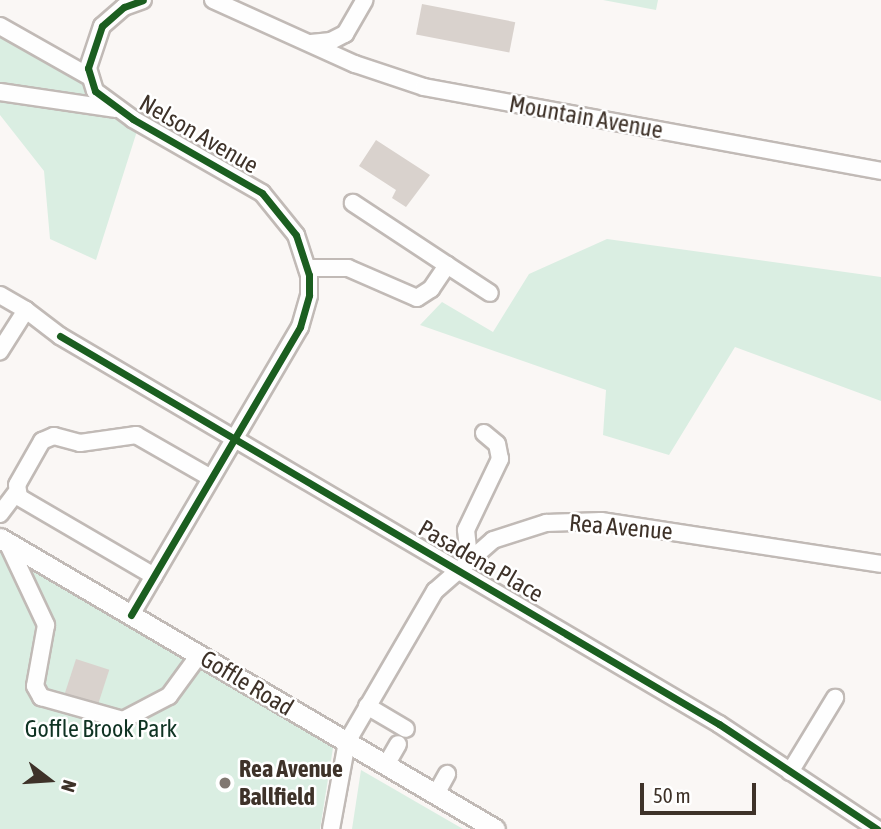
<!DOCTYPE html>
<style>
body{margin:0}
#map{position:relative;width:881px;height:829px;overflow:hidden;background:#faf7f5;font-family:"Asap Condensed",sans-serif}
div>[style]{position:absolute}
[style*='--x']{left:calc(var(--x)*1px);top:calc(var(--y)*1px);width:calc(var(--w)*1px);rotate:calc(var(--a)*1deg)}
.green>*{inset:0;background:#daeee2}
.building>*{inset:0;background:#d9d2cd;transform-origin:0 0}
.roads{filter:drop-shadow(2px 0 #c1bab6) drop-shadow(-2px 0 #c1bab6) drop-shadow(0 2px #c1bab6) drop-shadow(0 -2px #c1bab6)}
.minor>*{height:16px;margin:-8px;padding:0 8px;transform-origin:8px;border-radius:8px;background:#fefefe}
.major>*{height:19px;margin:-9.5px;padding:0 9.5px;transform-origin:9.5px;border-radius:9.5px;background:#fefefe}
.cycleway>*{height:7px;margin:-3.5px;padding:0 3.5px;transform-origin:3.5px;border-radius:3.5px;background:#1b5e20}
.dots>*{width:19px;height:19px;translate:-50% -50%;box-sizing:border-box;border:4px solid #fff;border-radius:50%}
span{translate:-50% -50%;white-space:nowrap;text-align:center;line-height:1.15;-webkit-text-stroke:5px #fff;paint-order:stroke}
.street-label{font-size:24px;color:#3e3229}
.park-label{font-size:24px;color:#0f3323}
.poi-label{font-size:24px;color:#3e3229;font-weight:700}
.left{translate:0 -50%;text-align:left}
.north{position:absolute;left:14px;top:745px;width:70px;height:70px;-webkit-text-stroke:5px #fff;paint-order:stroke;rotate:107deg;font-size:19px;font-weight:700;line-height:28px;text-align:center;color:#3e3229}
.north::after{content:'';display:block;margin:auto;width:24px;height:32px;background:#3e3229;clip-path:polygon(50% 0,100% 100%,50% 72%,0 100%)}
.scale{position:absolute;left:640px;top:783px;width:116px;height:32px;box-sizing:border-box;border:4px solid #3e3229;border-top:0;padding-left:9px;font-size:21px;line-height:24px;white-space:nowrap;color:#3e3229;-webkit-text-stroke:5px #fff;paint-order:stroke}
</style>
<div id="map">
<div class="green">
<div style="clip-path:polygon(603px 0,658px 0,656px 10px)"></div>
<div style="clip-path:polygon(0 28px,86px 80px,138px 128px,96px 260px,50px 239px,44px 171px,0 115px)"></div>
<div style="clip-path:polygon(607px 239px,881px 277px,881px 401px,735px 347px,669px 455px,603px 435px,606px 390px,420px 325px,442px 302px,493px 332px,529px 274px)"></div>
<div style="clip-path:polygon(0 550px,333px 748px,320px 829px,0 829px)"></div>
<div style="clip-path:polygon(361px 770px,463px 829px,352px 829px)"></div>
</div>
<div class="building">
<div style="left:422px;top:4px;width:95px;height:31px;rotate:11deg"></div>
<div style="clip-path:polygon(376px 140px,430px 175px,406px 207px,392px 198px,396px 190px,359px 166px)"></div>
<div style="left:76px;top:659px;width:35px;height:36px;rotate:18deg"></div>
</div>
<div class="roads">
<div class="minor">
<div style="--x:213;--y:0;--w:156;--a:24.3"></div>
<div style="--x:355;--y:64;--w:73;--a:18.4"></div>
<div style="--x:424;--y:87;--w:465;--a:10.4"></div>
<div style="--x:0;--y:26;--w:103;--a:29.5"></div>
<div style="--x:311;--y:43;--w:20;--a:-6"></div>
<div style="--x:331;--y:41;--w:16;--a:-27"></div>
<div style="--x:345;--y:34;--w:39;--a:-60"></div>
<div style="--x:0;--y:92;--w:116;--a:8.4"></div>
<div style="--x:447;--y:265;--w:51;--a:33.1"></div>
<div style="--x:307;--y:268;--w:41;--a:0"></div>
<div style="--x:348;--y:268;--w:75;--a:23.5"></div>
<div style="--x:417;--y:298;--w:17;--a:-33"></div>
<div style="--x:431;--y:289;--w:29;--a:-56"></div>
<div style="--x:447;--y:265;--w:113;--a:-146.6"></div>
<div style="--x:0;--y:295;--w:30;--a:30"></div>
<div style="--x:26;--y:310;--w:49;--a:122.4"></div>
<div style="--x:26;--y:310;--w:43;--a:37.4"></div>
<div style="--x:60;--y:336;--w:765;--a:30.49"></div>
<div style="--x:719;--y:724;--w:190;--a:33.6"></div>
<div style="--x:0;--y:514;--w:26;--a:-53"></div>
<div style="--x:7;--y:542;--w:92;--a:64.8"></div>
<div style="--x:46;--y:625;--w:62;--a:100.2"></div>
<div style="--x:35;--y:686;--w:13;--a:61"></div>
<div style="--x:41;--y:697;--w:85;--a:15.7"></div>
<div style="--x:123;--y:720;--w:52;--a:-27.6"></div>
<div style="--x:169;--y:696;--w:51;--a:-53.8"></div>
<div style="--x:469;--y:558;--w:28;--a:-96"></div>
<div style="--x:466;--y:530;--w:79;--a:-64.4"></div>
<div style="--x:500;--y:459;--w:15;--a:-101"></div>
<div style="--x:497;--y:444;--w:17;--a:-140"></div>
<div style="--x:154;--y:576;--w:156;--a:-149.7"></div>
<div style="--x:19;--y:497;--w:12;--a:-99"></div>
<div style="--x:17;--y:485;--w:51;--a:-60.4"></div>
<div style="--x:42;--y:441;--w:13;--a:-23"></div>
<div style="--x:54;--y:436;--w:27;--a:15"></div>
<div style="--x:80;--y:443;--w:57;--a:-8.1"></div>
<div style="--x:136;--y:435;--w:86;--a:29.8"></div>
<div style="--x:131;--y:615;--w:334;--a:-59.6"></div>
<div style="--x:300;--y:327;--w:33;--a:-74"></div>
<div style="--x:309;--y:295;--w:20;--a:-90"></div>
<div style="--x:309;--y:275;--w:42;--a:-108"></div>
<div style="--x:296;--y:235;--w:54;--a:-129"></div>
<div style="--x:262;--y:193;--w:149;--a:-150.2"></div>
<div style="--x:133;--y:119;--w:47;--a:-143.6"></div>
<div style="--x:95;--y:91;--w:24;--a:-107"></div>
<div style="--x:88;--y:68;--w:44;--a:-71.6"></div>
<div style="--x:102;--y:26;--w:29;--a:-41"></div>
<div style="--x:124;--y:7;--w:20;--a:-20"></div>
<div style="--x:367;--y:706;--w:45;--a:30.5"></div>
<div style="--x:386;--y:765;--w:24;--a:-60"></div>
<div style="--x:790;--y:772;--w:87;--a:-58.7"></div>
<div style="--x:436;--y:794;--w:23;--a:-61"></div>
<div style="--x:331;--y:829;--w:88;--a:-79.6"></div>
<div style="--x:347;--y:742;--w:175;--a:-59.8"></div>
<div style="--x:435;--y:591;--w:77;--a:-41.3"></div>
<div style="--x:493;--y:540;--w:56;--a:-17.8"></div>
<div style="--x:546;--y:523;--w:55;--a:-2.1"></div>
<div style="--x:601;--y:521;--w:283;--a:8.7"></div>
</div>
<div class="major">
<div style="--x:0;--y:538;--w:574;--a:30.45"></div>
</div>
</div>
<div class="cycleway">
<div style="--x:60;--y:336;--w:765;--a:30.49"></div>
<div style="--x:719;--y:724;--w:190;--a:33.6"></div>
<div style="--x:131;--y:615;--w:334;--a:-59.6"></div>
<div style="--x:300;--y:327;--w:33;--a:-74"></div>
<div style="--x:309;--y:295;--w:20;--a:-90"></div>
<div style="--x:309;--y:275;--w:42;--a:-108"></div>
<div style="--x:296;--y:235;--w:54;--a:-129"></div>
<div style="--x:262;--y:193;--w:149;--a:-150.2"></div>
<div style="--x:133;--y:119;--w:47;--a:-143.6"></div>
<div style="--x:95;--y:91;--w:24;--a:-107"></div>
<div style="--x:88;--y:68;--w:44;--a:-71.6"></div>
<div style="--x:102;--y:26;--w:29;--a:-41"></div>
<div style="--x:124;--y:7;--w:20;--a:-20"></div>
</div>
<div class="dots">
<div style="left:225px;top:783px;background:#807770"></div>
</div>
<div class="street-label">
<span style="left:586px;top:117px;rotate:10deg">Mountain Avenue</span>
<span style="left:199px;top:134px;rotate:30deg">Nelson Avenue</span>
<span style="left:621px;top:527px;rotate:5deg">Rea Avenue</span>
<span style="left:481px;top:561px;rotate:30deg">Pasadena Place</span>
<span style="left:247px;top:683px;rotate:31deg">Goffle Road</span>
</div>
<div class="park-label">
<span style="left:101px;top:729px">Goffle Brook Park</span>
</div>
<div class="poi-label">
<span class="left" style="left:239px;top:783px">Rea Avenue<br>Ballfield</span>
</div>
<div class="north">N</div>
<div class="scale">50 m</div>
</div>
